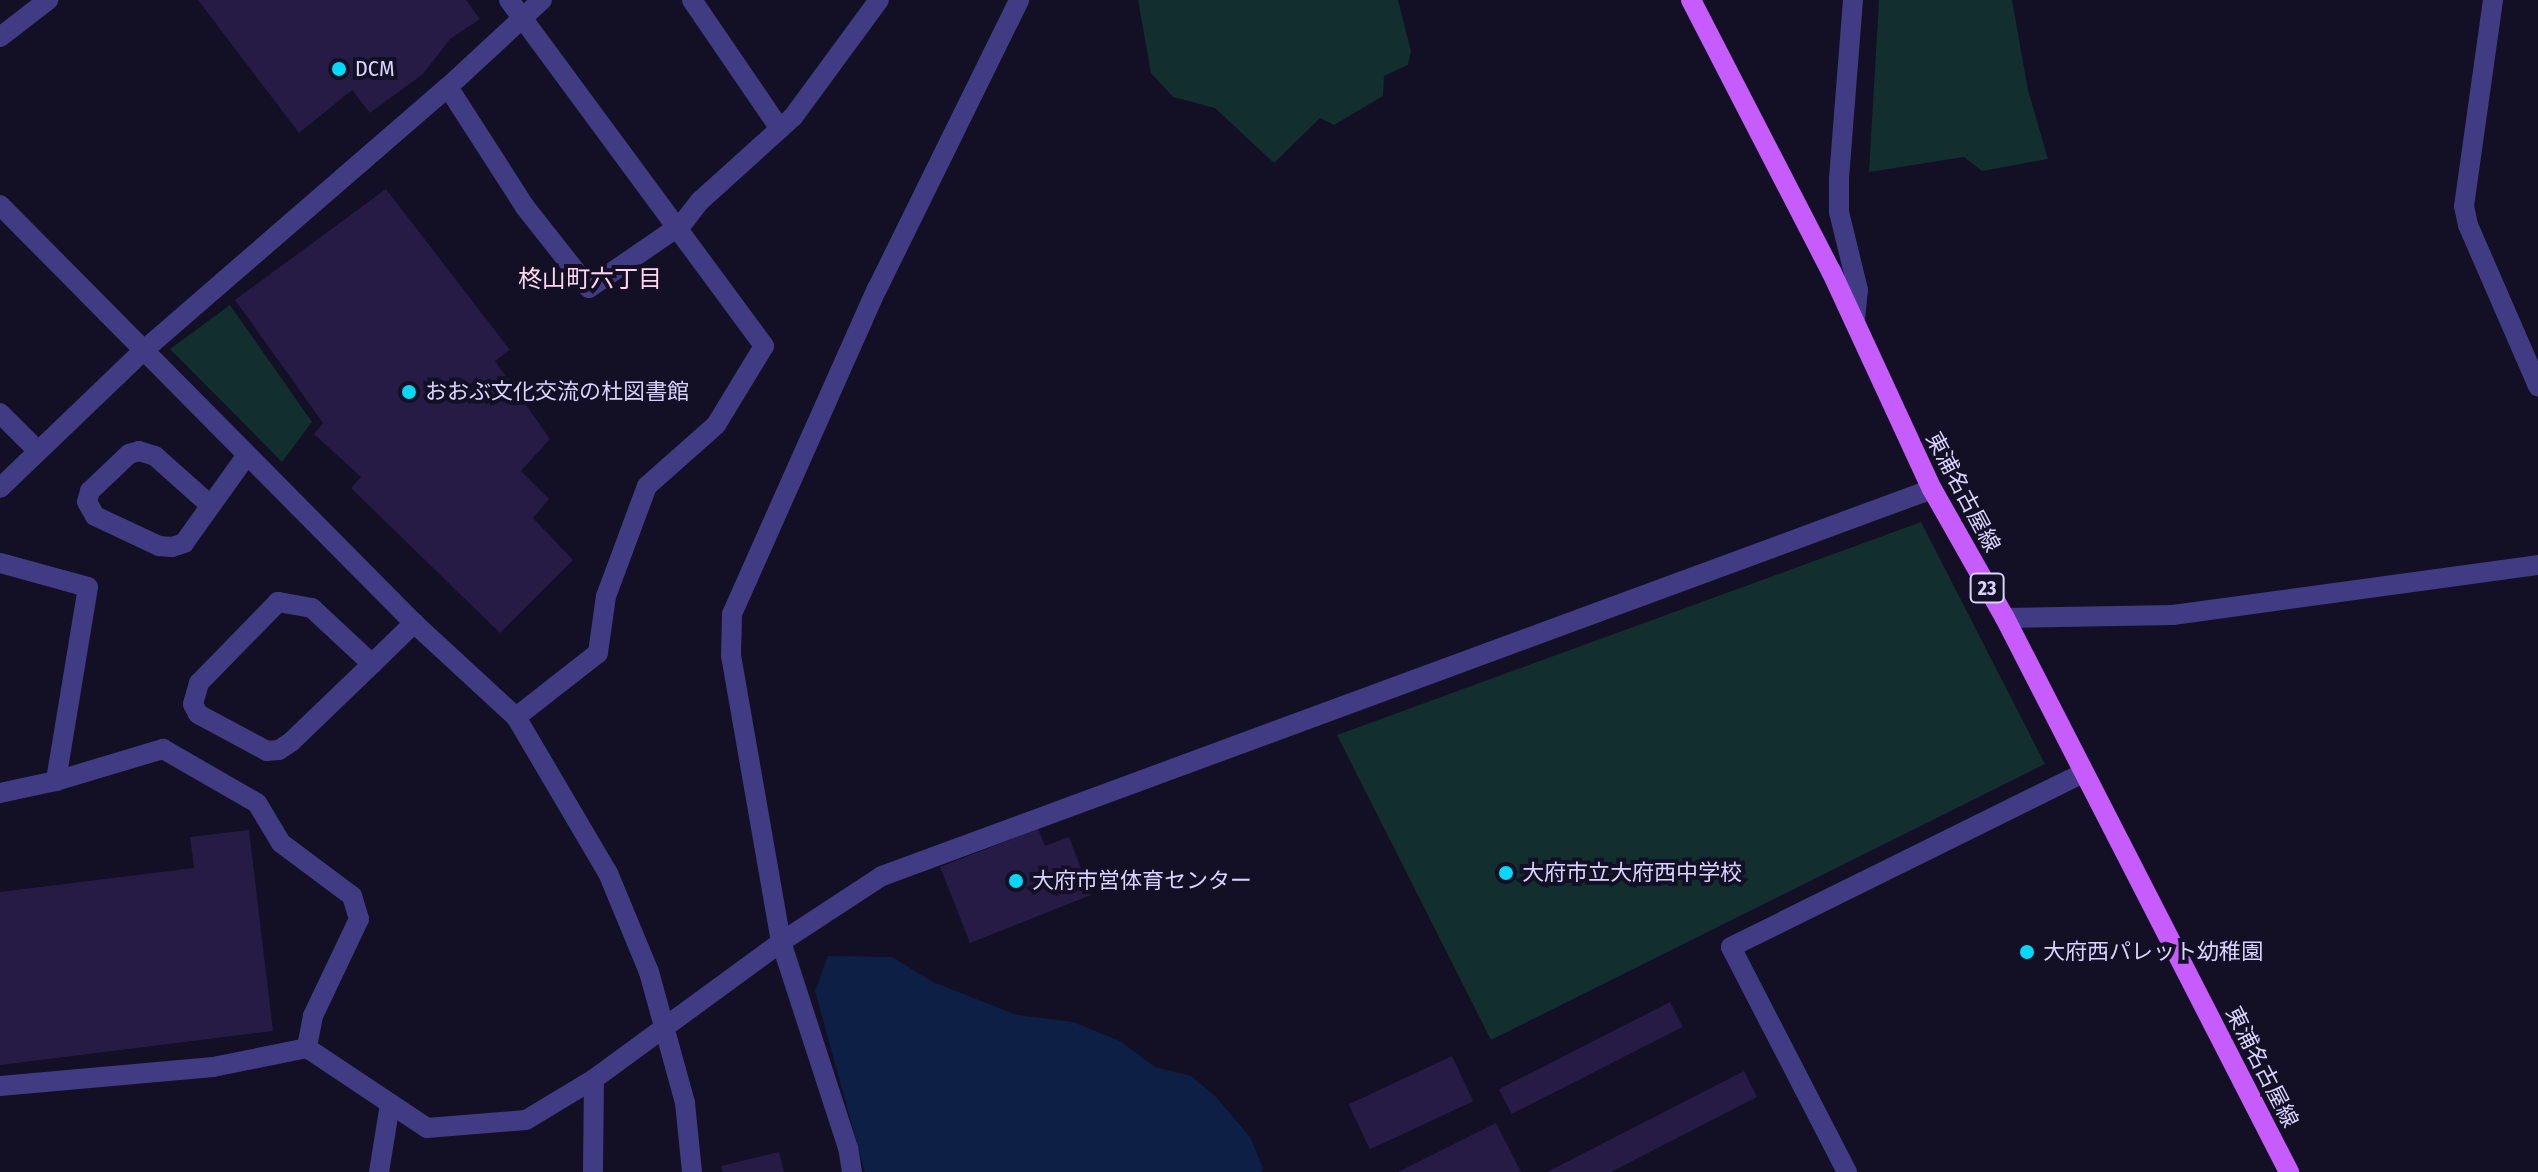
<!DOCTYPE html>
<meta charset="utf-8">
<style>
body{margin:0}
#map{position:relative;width:2538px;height:1172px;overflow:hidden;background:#130f24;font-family:"Fira Sans Condensed","Noto Sans JP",sans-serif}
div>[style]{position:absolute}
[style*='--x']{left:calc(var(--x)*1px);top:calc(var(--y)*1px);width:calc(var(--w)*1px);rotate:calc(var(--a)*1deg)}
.green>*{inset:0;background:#122e2e}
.water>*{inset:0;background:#0d1f45}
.building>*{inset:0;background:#251b45;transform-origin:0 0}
.minor>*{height:20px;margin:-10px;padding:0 10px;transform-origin:10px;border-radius:10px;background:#403b82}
.major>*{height:20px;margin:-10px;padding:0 10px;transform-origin:10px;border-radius:10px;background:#c65cfc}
.dots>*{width:22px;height:22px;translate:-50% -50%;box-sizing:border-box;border:4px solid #130f24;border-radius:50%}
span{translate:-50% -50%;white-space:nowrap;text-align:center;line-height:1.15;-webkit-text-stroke:8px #130f24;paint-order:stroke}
.shield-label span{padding:2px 6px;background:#130f24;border:2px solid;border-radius:6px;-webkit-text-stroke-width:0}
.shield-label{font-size:20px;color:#d9d3fe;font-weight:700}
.poi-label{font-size:22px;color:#d9d3fe}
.left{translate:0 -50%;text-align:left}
.street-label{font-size:22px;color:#d9d3fe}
.neighbourhood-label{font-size:24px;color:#fed5ed}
</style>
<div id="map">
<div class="green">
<div style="clip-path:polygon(1138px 0,1398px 0,1411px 51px,1408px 65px,1384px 76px,1383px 96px,1334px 125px,1320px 118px,1274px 163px,1215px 108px,1173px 97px,1151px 73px)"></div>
<div style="clip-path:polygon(1879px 0,2012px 0,2028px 90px,2048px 159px,1982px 171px,1964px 157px,1869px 172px)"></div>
<div style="clip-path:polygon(230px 305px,312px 422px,282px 462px,170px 349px)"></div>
<div style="clip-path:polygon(1921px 522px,2045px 764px,1491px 1040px,1337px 735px)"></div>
</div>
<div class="water">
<div style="clip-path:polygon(828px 956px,892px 957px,933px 982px,1017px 1015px,1073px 1022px,1120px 1041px,1155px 1067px,1191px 1076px,1216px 1097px,1250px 1137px,1263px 1168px,1261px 1172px,865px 1172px,815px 991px)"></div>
</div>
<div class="building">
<div style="clip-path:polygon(198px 0,466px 0,480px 19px,450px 39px,423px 74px,370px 113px,352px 90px,299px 133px)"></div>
<div style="clip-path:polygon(386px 189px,510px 350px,495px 361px,550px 439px,521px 471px,549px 499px,533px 518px,573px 560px,500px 633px,351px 488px,361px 477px,314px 434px,323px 423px,235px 300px)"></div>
<div style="clip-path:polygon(1038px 829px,1045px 846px,1069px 837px,1091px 895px,970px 943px,940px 867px)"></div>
<div style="clip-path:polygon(249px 830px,273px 1031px,0 1065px,0 892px,194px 868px,190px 837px)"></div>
<div style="left:1670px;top:1002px;width:28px;height:192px;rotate:63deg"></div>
<div style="left:1452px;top:1056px;width:50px;height:114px;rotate:65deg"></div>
<div style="clip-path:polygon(1744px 1071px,1757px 1097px,1611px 1172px,1547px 1172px)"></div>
<div style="clip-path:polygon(1496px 1123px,1521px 1172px,1398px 1172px)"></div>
<div style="clip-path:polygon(779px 1152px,784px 1172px,723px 1172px,721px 1166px)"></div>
</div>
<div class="minor">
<div style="--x:509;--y:0;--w:430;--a:53.6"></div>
<div style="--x:764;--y:346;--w:92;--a:121.3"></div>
<div style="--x:716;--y:425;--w:92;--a:138.5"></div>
<div style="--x:647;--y:486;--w:117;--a:110.4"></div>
<div style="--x:606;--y:596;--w:58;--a:98"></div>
<div style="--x:598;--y:653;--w:104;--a:142"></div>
<div style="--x:692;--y:0;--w:156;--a:55.7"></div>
<div style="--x:1853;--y:0;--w:179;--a:94.5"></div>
<div style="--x:1839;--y:178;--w:34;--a:90"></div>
<div style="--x:1839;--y:212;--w:80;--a:76.3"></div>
<div style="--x:1858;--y:290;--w:30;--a:96"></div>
<div style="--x:2493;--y:0;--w:208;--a:98"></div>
<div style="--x:2464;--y:206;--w:19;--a:78"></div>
<div style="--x:2468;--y:225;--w:176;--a:66.5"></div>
<div style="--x:0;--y:37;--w:61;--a:-37.6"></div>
<div style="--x:448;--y:87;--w:143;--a:57.3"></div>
<div style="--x:525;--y:207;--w:103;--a:51.7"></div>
<div style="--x:589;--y:288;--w:113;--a:-34.5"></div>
<div style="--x:682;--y:224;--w:29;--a:-52"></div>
<div style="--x:700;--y:201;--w:125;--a:-42.1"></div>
<div style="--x:793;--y:117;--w:145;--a:-53.7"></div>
<div style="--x:0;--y:205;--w:588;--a:45.28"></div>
<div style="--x:414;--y:623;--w:139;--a:42.7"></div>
<div style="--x:516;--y:717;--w:181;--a:59.5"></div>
<div style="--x:608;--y:873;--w:107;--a:67.5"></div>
<div style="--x:649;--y:972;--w:136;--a:74.6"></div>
<div style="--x:685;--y:1103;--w:69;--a:84.2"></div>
<div style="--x:0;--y:413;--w:54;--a:45"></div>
<div style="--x:0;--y:488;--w:198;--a:-43.8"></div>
<div style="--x:143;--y:351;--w:403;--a:-40.9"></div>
<div style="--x:448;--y:87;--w:128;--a:-42.8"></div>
<div style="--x:210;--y:505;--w:74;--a:-138.3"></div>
<div style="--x:155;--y:456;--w:17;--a:-163"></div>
<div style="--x:139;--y:451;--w:10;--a:163"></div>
<div style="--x:129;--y:454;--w:54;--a:136.5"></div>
<div style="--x:90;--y:491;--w:11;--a:105"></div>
<div style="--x:87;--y:502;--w:16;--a:60"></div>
<div style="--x:95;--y:516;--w:71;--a:25.1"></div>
<div style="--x:159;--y:546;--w:13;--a:4"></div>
<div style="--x:172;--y:547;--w:13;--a:-18"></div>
<div style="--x:184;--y:543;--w:108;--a:-54.4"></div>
<div style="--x:0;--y:563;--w:91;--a:15.3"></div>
<div style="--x:88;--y:587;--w:197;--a:99.4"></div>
<div style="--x:2005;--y:618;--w:168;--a:-1"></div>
<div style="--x:2173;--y:615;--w:368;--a:-7.8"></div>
<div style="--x:372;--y:664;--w:82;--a:-137"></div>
<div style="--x:312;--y:608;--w:35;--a:-170"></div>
<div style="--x:278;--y:602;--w:113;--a:134.3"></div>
<div style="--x:199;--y:683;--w:22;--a:106"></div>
<div style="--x:193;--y:704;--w:11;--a:63"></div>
<div style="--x:198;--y:714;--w:78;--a:28.2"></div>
<div style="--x:267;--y:751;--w:12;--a:-5"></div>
<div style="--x:279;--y:750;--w:14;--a:-34"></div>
<div style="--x:291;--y:742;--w:112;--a:-43.9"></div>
<div style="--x:372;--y:664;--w:59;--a:-44.3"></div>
<div style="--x:0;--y:793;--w:57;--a:-12.1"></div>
<div style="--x:56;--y:781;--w:112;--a:-16.7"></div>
<div style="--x:163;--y:749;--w:108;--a:29.9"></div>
<div style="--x:257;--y:803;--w:47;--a:59"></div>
<div style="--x:281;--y:843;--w:89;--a:36.7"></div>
<div style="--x:352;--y:896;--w:24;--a:73"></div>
<div style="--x:359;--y:919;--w:107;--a:115.4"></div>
<div style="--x:313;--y:1016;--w:33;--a:101"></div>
<div style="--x:0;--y:1086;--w:214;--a:-5.1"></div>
<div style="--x:213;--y:1067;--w:96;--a:-11.4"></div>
<div style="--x:307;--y:1048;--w:144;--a:33.7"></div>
<div style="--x:427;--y:1128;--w:99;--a:-4.6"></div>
<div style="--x:526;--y:1120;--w:79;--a:-31.1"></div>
<div style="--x:594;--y:1079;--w:232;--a:-36.2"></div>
<div style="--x:781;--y:942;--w:121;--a:-33.2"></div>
<div style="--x:882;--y:876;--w:1119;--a:-20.23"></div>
<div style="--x:379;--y:1172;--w:69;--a:-80.8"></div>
<div style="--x:593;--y:1172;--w:93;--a:-89.4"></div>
<div style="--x:852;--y:1172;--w:24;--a:-99"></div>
<div style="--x:848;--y:1148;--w:217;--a:-108"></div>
<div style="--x:781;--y:942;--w:290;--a:-99.9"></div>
<div style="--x:731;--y:656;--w:42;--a:-88.6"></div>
<div style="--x:732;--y:614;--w:356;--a:-66"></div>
<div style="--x:877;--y:289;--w:322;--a:-63.8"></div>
<div style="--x:1847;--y:1172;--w:253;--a:-117.3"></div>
<div style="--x:1731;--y:947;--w:393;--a:-26.3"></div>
</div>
<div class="major">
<div style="--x:1691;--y:0;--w:307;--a:62.7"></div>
<div style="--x:1832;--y:273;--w:238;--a:65.2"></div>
<div style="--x:1932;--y:489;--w:148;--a:60.5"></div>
<div style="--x:2005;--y:618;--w:623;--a:62.86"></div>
</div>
<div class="dots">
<div style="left:339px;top:69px;background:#05d7f8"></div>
<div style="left:409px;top:392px;background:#05d7f8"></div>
<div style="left:1506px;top:873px;background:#05d7f8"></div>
<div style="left:1016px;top:881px;background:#05d7f8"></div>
<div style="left:2027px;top:952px;background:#05d7f8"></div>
</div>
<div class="shield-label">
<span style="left:1987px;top:588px">23</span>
</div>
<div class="poi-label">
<span class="left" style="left:355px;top:69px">DCM</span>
<span class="left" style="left:425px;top:392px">おおぶ文化交流の杜図書館</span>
<span class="left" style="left:1522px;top:873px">大府市立大府西中学校</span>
<span class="left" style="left:1032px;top:881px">大府市営体育センター</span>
<span class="left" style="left:2043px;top:952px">大府西パレット幼稚園</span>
</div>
<div class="street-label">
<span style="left:1963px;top:492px;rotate:62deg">東浦名古屋線</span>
<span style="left:2262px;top:1067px;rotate:63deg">東浦名古屋線</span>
</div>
<div class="neighbourhood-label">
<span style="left:590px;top:280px">柊山町六丁目</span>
</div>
</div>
